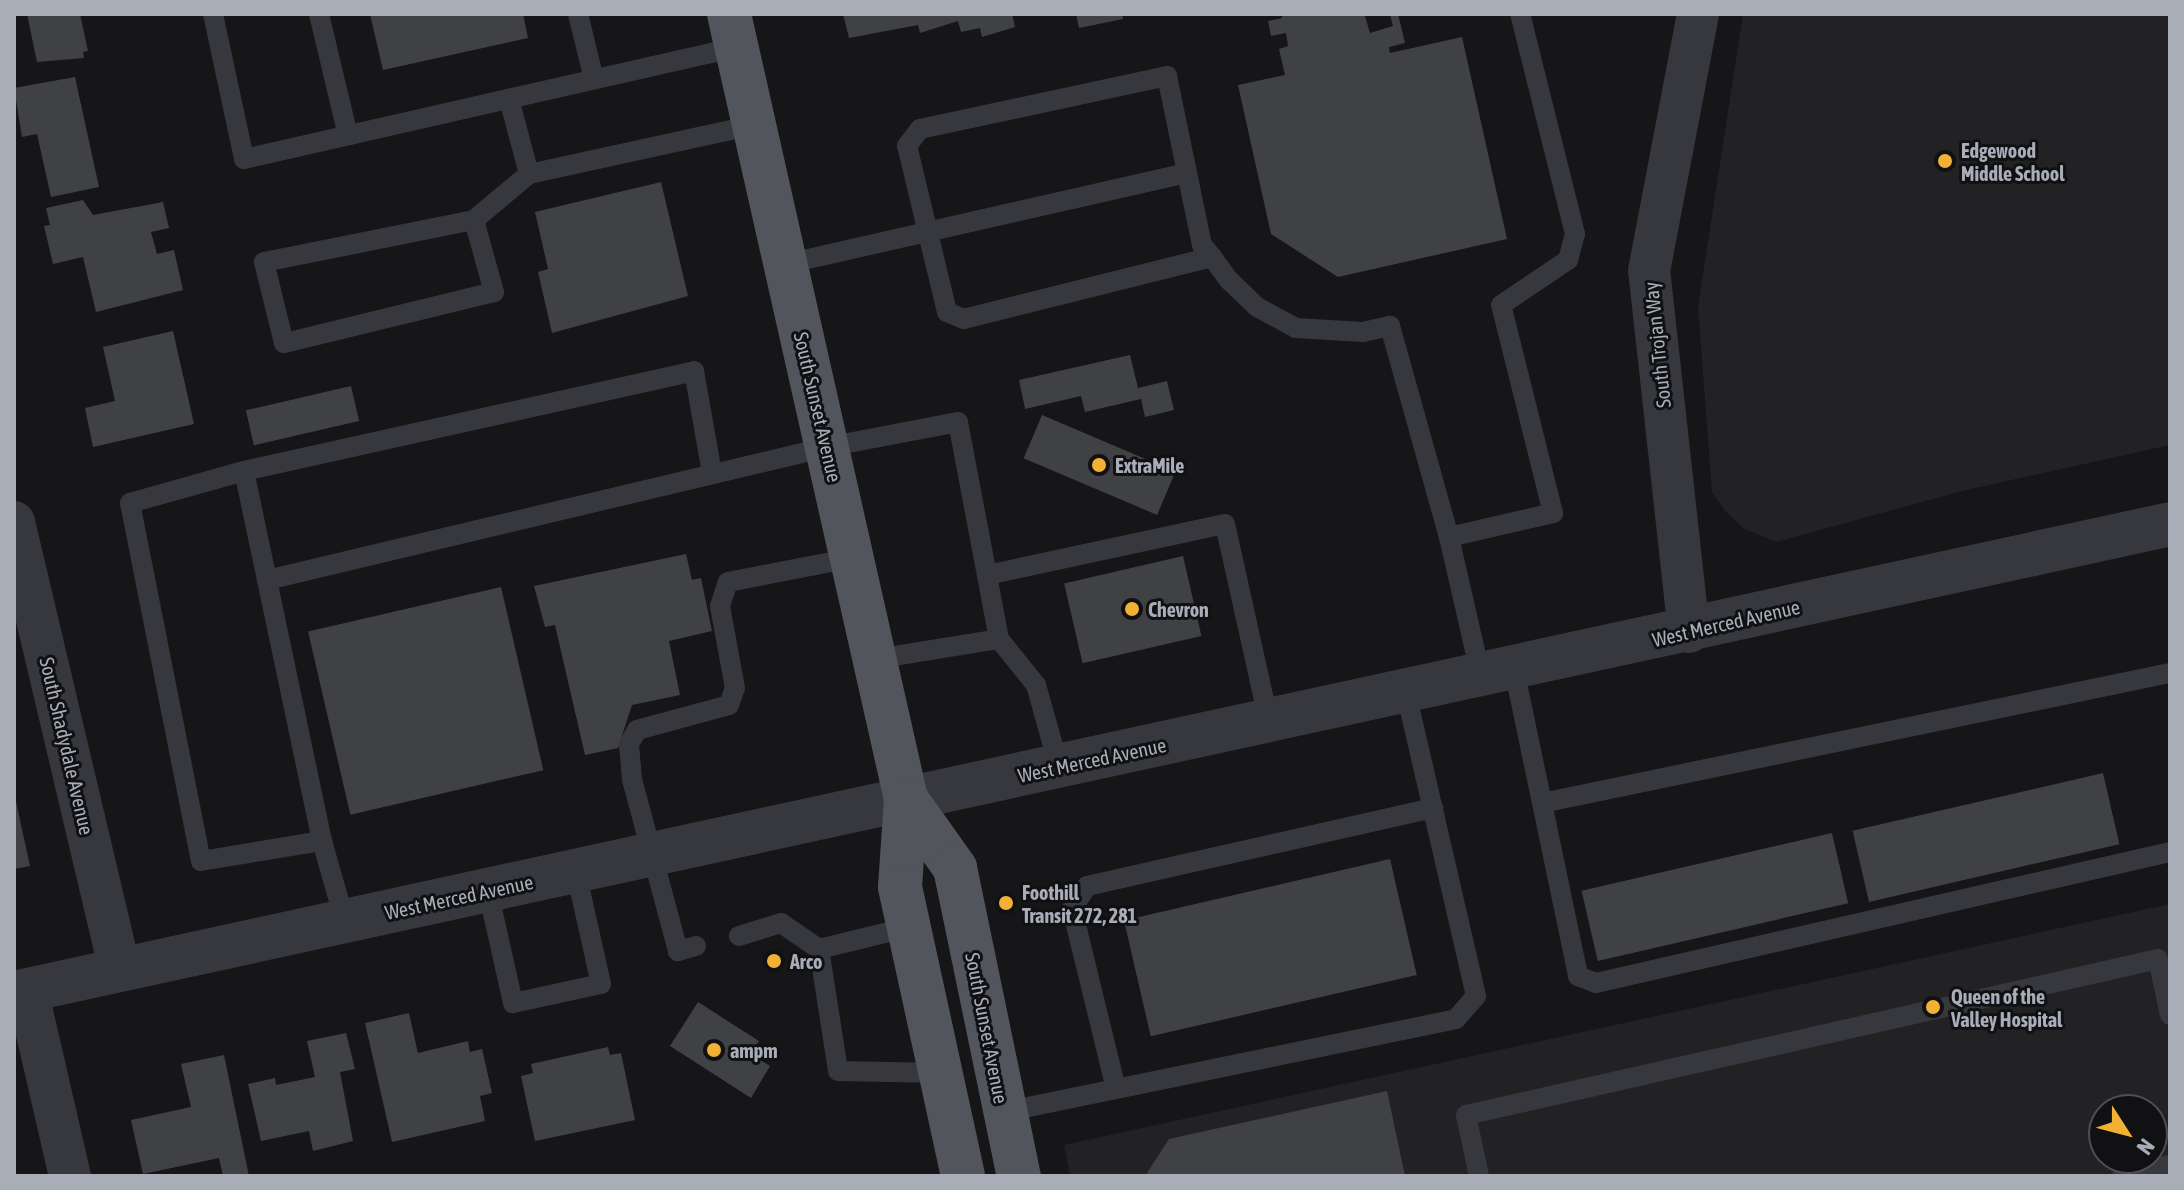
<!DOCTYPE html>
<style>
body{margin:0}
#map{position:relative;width:2184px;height:1190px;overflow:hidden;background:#161618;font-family:"Asap Condensed",sans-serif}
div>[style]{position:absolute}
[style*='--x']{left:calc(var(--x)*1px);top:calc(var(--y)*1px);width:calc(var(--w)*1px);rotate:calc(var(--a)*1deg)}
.built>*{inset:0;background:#222225}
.building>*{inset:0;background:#404145;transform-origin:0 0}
.service>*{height:20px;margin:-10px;padding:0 10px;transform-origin:10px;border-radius:10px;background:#37383d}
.minor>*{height:42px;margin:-21px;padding:0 21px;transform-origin:21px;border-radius:21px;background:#37383d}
.tertiary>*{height:44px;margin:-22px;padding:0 22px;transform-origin:22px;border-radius:22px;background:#37383d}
.primary>*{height:44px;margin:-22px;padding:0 22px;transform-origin:22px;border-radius:22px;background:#53555c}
.dots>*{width:22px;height:22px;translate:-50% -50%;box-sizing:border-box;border:4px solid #111113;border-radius:50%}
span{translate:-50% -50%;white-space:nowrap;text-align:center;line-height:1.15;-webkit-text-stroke:6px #111113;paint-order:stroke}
.poi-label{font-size:20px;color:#a8adb8;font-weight:700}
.left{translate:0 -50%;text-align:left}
.street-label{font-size:20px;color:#a8adb8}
.frame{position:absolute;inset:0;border:16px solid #a8adb8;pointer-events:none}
.north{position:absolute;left:2088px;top:1094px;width:80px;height:80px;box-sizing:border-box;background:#111113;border:2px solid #4d4f55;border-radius:50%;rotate:126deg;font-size:22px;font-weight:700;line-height:32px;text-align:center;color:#a8adb8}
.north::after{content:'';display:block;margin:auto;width:28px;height:36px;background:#f2b134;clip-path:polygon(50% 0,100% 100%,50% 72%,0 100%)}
</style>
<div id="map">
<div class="built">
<div style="clip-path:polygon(1743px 14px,2170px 14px,2170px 445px,1962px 491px,1776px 542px,1743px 528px,1726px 512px,1712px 492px,1698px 307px)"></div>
<div style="clip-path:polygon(evenodd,2170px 904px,2170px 1176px,1070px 1176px,1064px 1145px,2170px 904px,2104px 1110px,2152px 1110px,2152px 1158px,2104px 1158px,2104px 1110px)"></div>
</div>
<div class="building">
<div style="clip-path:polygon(27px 14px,80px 14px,88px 51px,83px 52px,84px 58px,37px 62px)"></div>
<div style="clip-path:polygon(370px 14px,523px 14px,528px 38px,383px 70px)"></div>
<div style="clip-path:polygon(843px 14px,1012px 14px,1015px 27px,982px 37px,980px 28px,961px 32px,958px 21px,920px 33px,918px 25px,849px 38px)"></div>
<div style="clip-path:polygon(1076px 14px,1122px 14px,1123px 19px,1079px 28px)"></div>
<div style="clip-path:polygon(1282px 14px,1371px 14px,1365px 16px,1370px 33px,1393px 26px,1390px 14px,1398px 14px,1405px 43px,1389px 47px,1390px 53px,1462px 37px,1507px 239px,1338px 277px,1271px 234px,1238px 85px,1285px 75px,1279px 49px,1288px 46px,1286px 33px,1271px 36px,1268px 21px,1282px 18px)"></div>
<div style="clip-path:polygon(75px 77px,99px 187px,51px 197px,37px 134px,22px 137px,14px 88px)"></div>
<div style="clip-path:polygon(661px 182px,688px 296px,552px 333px,538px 272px,548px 269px,535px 212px)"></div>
<div style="clip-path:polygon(83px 200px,93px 215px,163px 202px,169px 228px,151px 232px,157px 254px,174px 250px,183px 290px,96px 312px,83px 257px,53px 264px,44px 226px,50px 225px,46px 208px)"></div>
<div style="clip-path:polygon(173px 331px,194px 424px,93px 447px,85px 408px,115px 401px,103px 347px)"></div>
<div style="clip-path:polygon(1130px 355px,1138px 388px,1167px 381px,1174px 410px,1145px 417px,1141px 399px,1085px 412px,1081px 396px,1025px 409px,1019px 380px)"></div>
<div style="left:351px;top:386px;width:36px;height:108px;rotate:77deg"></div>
<div style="left:1042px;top:415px;width:145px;height:47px;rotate:23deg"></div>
<div style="clip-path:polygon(686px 554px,692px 580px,701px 578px,712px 631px,669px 641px,680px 695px,632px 705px,618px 748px,585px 755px,555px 625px,545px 627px,534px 586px)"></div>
<div style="left:1183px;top:556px;width:82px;height:122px;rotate:77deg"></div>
<div style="left:501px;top:587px;width:188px;height:198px;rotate:77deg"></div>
<div style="left:2103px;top:773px;width:73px;height:257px;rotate:77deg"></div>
<div style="clip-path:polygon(15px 797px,30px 866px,14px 869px,14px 798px)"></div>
<div style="left:1832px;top:833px;width:72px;height:257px;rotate:77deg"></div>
<div style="left:1390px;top:859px;width:119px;height:273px;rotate:77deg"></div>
<div style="clip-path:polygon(698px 1002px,759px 1041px,751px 1054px,770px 1066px,751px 1098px,670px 1046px)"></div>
<div style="clip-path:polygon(409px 1013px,418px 1053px,468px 1041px,470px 1052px,482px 1049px,492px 1093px,480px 1096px,485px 1121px,392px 1142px,365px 1023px)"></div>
<div style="clip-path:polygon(346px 1033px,355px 1069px,340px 1072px,353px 1141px,313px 1151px,309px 1131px,261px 1141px,248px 1084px,275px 1078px,276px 1085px,315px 1077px,307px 1041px)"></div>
<div style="clip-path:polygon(608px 1047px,610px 1055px,621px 1053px,635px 1120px,535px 1141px,521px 1076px,533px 1073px,531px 1064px)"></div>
<div style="clip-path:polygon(224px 1055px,249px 1176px,223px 1176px,219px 1158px,143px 1174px,131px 1120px,191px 1107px,181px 1064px)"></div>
<div style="clip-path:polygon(1387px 1091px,1405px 1176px,1145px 1176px,1169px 1139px)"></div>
</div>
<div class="service">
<div style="--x:213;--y:14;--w:148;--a:77.9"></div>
<div style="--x:244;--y:159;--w:506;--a:-12.8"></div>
<div style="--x:319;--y:14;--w:125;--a:76.6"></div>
<div style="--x:578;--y:14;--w:67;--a:76.2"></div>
<div style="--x:529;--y:174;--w:230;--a:-12.3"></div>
<div style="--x:474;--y:220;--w:75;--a:74.5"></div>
<div style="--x:494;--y:292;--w:216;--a:166.3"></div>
<div style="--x:284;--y:343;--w:83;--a:-103.9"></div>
<div style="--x:264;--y:262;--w:214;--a:-11.3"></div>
<div style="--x:474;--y:220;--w:72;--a:-39.9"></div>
<div style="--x:529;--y:174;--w:78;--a:-104.9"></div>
<div style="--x:1212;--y:257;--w:256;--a:166"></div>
<div style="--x:964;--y:319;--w:18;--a:-158"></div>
<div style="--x:947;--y:312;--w:171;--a:-103.5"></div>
<div style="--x:907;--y:146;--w:21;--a:-53"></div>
<div style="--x:920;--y:129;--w:253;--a:-12.1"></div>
<div style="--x:1167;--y:76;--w:173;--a:78.3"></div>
<div style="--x:1202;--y:245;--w:16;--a:50"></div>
<div style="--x:1212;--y:257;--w:29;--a:54"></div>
<div style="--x:1229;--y:280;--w:39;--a:44"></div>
<div style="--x:1257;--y:307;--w:44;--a:28.3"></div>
<div style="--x:1296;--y:328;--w:67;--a:3.4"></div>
<div style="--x:1363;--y:332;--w:28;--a:-13"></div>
<div style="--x:1390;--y:326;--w:219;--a:74.4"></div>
<div style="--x:1449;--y:537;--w:107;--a:-13"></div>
<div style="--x:1553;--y:513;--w:214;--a:-104"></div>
<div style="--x:1501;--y:305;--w:81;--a:-33.9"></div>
<div style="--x:1568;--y:260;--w:27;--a:-75"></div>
<div style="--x:1575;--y:234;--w:227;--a:-104"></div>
<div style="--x:786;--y:264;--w:411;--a:-12.8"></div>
<div style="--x:244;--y:471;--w:461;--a:-12.5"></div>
<div style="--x:694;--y:371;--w:104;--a:80"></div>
<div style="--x:1449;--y:537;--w:144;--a:77.1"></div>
<div style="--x:987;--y:575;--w:243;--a:-12.1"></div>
<div style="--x:1225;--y:524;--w:203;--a:77.5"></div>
<div style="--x:267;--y:580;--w:576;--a:-13.36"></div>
<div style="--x:827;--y:447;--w:133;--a:-10.8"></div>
<div style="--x:958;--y:422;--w:221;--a:79.3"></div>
<div style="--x:999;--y:639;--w:126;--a:170.8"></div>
<div style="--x:999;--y:639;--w:59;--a:51.2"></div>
<div style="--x:1036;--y:685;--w:85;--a:74.3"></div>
<div style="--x:1514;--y:669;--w:314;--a:78.2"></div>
<div style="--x:1578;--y:976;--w:19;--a:21"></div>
<div style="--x:1596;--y:983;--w:589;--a:-12.86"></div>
<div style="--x:1542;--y:803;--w:641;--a:-11.7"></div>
<div style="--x:322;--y:841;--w:378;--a:-101.9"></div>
<div style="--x:244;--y:471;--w:118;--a:164.3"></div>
<div style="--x:130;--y:503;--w:365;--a:78.8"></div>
<div style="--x:201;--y:861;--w:123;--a:-9.4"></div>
<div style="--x:322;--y:841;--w:84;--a:74.1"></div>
<div style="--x:488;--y:891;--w:115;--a:77.4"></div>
<div style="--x:513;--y:1003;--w:90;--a:-12.2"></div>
<div style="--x:601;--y:984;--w:115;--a:-102.6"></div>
<div style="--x:739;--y:936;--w:44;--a:-17.2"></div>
<div style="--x:781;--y:923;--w:46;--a:34.4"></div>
<div style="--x:819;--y:949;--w:123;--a:81.1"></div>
<div style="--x:838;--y:1071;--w:103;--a:1.1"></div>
<div style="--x:696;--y:946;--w:19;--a:164"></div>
<div style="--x:678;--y:951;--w:178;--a:-105"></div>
<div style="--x:632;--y:779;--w:35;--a:-95"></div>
<div style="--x:629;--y:744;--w:16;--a:-60"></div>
<div style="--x:637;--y:730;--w:95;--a:-15.2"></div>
<div style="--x:729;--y:705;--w:18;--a:-71"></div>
<div style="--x:735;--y:688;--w:83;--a:-100.4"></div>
<div style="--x:720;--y:606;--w:25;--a:-72"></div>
<div style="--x:728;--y:582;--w:126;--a:-11"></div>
<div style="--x:819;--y:949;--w:93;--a:-13.7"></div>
<div style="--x:1116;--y:1089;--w:185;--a:-103.7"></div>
<div style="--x:1072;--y:909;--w:27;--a:-57"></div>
<div style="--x:1087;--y:886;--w:355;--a:-12.7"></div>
<div style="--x:1004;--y:1112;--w:461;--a:-11.6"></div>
<div style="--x:1456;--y:1019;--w:30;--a:-49"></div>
<div style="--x:1476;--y:996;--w:311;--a:-103"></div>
<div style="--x:1479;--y:1176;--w:62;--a:-102"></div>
<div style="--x:1466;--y:1115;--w:709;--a:-12.7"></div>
<div style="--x:2158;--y:959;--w:57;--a:77.9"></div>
<div style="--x:2122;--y:1176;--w:49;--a:-12.9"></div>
</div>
<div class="minor">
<div style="--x:14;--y:522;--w:461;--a:76.7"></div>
<div style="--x:1689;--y:632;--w:363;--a:-96.3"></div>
<div style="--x:1649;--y:271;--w:262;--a:-79.2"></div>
<div style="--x:27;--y:990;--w:191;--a:77"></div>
</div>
<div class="tertiary">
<div style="--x:14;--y:993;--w:2206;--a:-12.27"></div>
</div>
<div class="primary">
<div style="--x:729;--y:14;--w:805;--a:77.29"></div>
<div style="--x:906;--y:799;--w:88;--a:93.9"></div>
<div style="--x:900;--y:887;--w:296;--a:77.7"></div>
<div style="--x:906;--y:799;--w:85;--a:54.6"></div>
<div style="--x:955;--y:868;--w:315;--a:78.3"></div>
</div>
<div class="dots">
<div style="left:1945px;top:161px;background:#f2b134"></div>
<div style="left:1099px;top:465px;background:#f2b134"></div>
<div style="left:1132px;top:609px;background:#f2b134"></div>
<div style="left:1006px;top:903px;background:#f2b134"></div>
<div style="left:774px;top:961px;background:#f2b134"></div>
<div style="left:1933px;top:1007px;background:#f2b134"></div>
<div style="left:714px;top:1050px;background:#f2b134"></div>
</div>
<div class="poi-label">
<span class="left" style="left:1961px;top:162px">Edgewood<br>Middle School</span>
<span class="left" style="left:1115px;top:465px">ExtraMile</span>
<span class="left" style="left:1148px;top:609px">Chevron</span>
<span class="left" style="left:1022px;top:904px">Foothill<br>Transit 272, 281</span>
<span class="left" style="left:790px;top:961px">Arco</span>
<span class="left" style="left:1951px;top:1008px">Queen of the<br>Valley Hospital</span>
<span class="left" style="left:730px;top:1050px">ampm</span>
</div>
<div class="street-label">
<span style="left:1657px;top:345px;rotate:-96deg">South Trojan Way</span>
<span style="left:818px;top:407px;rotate:77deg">South Sunset Avenue</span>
<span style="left:1726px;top:623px;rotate:-13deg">West Merced Avenue</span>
<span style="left:67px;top:746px;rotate:77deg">South Shadydale Avenue</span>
<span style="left:1092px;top:760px;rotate:-12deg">West Merced Avenue</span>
<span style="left:459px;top:897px;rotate:-12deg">West Merced Avenue</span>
<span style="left:987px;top:1028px;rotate:79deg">South Sunset Avenue</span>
</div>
<div class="frame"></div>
<div class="north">N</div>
</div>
